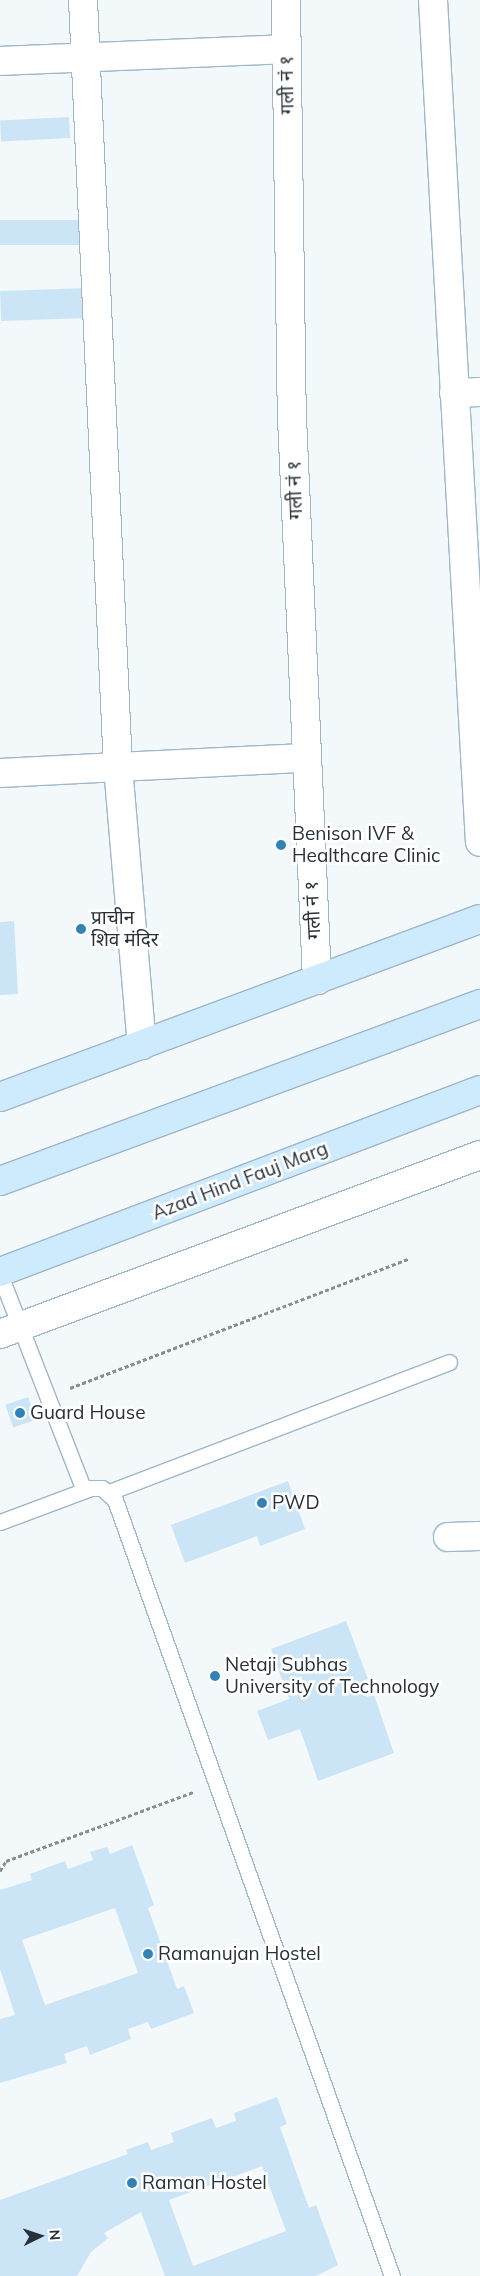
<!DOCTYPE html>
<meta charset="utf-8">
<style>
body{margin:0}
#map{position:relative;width:480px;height:2276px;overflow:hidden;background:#f3f8fb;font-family:Mulish,"Noto Sans Devanagari",sans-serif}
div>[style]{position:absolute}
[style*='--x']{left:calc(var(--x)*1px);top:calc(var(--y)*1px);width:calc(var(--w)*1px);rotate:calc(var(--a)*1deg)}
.building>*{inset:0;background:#cbe5f7;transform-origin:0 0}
.path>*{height:3px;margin-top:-1.5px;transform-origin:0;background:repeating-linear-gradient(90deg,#868e93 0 4px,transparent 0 6.5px)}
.roads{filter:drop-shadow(1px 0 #9eb7c9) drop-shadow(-1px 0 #9eb7c9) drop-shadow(0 1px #9eb7c9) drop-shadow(0 -1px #9eb7c9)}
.lane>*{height:15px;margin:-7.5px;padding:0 7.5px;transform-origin:7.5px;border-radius:7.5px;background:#fff}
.street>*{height:28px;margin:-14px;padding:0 14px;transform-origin:14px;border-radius:14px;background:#fff}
.secondary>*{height:28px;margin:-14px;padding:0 14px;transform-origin:14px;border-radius:14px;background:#ceebfd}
.dots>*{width:14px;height:14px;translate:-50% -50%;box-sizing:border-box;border:2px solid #fff;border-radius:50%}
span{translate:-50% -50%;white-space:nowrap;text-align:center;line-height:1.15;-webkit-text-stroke:5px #fff;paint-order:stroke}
.street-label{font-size:19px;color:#273138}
.poi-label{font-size:19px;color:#273138}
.left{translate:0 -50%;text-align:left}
.north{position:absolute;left:15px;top:2211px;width:50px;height:50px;-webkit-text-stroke:4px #fff;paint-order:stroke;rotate:86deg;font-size:14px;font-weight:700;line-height:20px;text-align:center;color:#273138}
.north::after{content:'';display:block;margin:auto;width:18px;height:22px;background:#273138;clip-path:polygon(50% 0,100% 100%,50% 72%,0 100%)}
</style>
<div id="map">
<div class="building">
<div style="left:69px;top:117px;width:21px;height:69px;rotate:87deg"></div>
<div style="left:82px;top:220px;width:25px;height:82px;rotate:90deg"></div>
<div style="left:87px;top:288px;width:30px;height:87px;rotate:88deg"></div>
<div style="clip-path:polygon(14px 921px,18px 994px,0 995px,0 922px)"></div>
<div style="left:28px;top:1397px;width:24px;height:24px;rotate:71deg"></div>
<div style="clip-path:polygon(288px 1481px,305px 1529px,260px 1546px,257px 1536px,185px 1563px,171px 1525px)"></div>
<div style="clip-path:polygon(346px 1621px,368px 1679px,361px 1682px,367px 1697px,374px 1695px,394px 1753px,318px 1781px,300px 1729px,268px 1740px,257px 1711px,289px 1699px,271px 1649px)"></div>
<div style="clip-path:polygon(evenodd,132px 1845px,154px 1905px,148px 1908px,177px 1989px,184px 1986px,194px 2013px,151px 2029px,148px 2022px,128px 2029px,131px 2039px,90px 2055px,87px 2046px,64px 2054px,67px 2063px,0 2083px,0 2019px,15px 2015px,0 1969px,0 1890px,32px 1880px,30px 1874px,65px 1861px,68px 1869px,93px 1860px,90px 1852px,107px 1847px,110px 1854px,132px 1845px,115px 1908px,138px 1973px,45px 2005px,22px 1940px,115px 1908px)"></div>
<div style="clip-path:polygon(evenodd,277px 2097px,287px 2124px,280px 2127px,309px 2208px,316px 2205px,338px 2265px,316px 2276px,165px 2276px,141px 2212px,104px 2233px,108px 2238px,91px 2252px,77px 2276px,0 2276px,0 2200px,128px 2154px,126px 2150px,148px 2142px,151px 2150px,174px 2142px,171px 2133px,212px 2118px,216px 2128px,236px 2121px,234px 2113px,277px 2097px,262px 2166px,286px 2231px,193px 2266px,169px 2200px,262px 2166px)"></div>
</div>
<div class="path">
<div style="--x:70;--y:1388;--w:362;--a:-20.9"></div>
<div style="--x:0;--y:1871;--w:12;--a:-59"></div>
<div style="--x:6;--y:1861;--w:200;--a:-20.2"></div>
</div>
<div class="roads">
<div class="lane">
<div style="--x:0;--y:1275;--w:231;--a:68.7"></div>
<div style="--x:109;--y:1492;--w:364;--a:-20.9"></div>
<div style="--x:0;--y:1522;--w:97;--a:-20.5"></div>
<div style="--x:91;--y:1488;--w:11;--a:0"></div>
<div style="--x:102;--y:1488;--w:18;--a:43"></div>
<div style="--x:115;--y:1500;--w:824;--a:70.36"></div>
</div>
<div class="street">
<div style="--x:83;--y:0;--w:768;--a:87.39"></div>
<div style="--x:118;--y:767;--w:187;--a:-2.8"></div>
<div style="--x:286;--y:0;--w:418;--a:89.2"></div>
<div style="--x:292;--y:418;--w:563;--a:87.45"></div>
<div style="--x:433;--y:0;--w:843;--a:86.81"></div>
<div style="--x:0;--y:61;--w:287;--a:-2.4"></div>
<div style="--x:454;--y:393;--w:26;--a:-2"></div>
<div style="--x:0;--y:773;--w:118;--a:-2.9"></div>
<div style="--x:118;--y:767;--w:279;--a:85.1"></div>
<div style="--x:0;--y:1334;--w:512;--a:-20.45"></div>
<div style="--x:448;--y:1537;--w:32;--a:-2"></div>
</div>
<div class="secondary">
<div style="--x:0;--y:1097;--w:512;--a:-20.35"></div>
<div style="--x:0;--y:1181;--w:512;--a:-20.24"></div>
<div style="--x:0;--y:1272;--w:513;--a:-20.77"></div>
</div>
</div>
<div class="dots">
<div style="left:281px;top:845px;background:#3183b4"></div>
<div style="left:81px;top:929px;background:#3183b4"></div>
<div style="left:20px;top:1413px;background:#3183b4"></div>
<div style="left:262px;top:1503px;background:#3183b4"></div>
<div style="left:215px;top:1676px;background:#3183b4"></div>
<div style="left:148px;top:1954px;background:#3183b4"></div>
<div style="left:132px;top:2183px;background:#3183b4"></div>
</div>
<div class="street-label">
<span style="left:287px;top:85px;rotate:-91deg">गली नं १</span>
<span style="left:295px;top:490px;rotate:-92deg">गली नं १</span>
<span style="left:313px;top:910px;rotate:-93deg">गली नं १</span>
<span style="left:240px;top:1181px;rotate:-21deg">Azad Hind Fauj Marg</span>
</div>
<div class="poi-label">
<span class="left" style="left:292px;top:845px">Benison IVF &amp;<br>Healthcare Clinic</span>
<span class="left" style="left:91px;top:929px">प्राचीन<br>शिव मंदिर</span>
<span class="left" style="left:30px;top:1413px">Guard House</span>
<span class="left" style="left:272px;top:1503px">PWD</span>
<span class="left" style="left:225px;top:1676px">Netaji Subhas<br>University of Technology</span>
<span class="left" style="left:158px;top:1954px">Ramanujan Hostel</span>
<span class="left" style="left:142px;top:2183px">Raman Hostel</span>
</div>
<div class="north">N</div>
</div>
